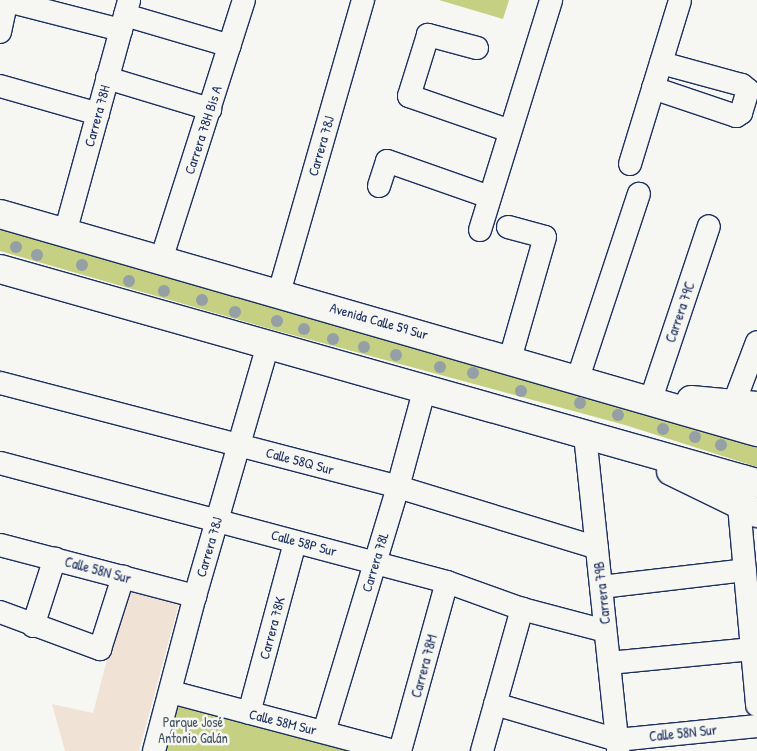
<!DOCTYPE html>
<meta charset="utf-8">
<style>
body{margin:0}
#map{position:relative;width:757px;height:751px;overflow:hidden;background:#f6f6f2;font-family:"Patrick Hand",sans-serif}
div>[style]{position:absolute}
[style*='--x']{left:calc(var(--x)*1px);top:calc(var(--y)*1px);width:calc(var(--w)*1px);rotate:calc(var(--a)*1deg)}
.built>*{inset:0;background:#f1e2d6}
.green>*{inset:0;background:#c5d083}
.roads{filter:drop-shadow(1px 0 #1b2f5e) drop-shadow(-1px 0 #1b2f5e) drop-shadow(0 1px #1b2f5e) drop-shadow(0 -1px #1b2f5e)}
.minor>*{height:22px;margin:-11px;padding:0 11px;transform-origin:11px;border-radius:11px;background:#f6f6f2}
.major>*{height:28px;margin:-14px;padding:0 14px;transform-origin:14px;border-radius:14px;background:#f6f6f2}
.trees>*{width:12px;height:12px;margin:-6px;border-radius:50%;background:#959fa6}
span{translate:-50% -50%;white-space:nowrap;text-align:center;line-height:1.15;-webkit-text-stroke:5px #f6f6f2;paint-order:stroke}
.street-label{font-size:14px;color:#1b2f5e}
.park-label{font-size:14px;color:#465767}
</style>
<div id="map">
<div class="built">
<div style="clip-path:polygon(126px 588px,179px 603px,139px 751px,65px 751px,52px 704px,93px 713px)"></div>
</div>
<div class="green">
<div style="clip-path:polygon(439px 0,509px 0,503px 19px)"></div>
<div style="clip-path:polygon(0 228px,757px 445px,757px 467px,625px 425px,267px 328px,0 251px)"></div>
<div style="clip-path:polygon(179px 704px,350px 751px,165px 751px)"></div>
</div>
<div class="roads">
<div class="minor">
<div style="--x:4;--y:0;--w:121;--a:14.4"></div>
<div style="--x:125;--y:15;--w:109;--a:16.4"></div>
<div style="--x:0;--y:32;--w:33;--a:-78"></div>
<div style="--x:477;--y:48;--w:51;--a:-165.1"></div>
<div style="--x:428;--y:35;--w:64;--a:107.3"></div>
<div style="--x:409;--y:96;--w:107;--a:19.1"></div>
<div style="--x:107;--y:78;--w:108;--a:16.8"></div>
<div style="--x:0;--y:86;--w:102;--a:15.9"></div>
<div style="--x:653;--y:88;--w:88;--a:18.6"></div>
<div style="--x:736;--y:116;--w:6;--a:-31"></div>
<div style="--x:741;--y:113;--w:24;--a:-73"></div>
<div style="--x:748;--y:90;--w:8;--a:-140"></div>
<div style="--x:742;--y:85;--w:84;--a:-164.8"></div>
<div style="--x:630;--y:164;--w:171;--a:-73"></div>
<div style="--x:379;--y:186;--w:26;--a:-72"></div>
<div style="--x:387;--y:161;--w:109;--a:19.3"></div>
<div style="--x:508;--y:227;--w:38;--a:15"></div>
<div style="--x:545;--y:237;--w:127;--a:106"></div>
<div style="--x:480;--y:230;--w:241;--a:-72.8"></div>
<div style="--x:65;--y:233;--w:242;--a:-74.6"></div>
<div style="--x:161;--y:260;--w:273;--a:-72.3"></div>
<div style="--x:279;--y:293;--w:305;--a:-74"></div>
<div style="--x:578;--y:378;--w:194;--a:-71.7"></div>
<div style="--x:0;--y:383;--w:411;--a:14.6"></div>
<div style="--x:398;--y:487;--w:208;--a:17"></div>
<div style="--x:651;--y:399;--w:182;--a:-71.5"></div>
<div style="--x:734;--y:403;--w:65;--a:-69.3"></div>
<div style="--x:585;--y:435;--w:318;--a:84"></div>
<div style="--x:0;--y:463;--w:463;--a:14.9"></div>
<div style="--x:447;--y:582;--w:80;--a:19.8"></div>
<div style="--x:522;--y:609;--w:86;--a:14.8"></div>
<div style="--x:739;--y:506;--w:200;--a:84.8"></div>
<div style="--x:0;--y:545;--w:202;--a:14.7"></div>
<div style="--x:601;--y:587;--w:145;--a:-6.7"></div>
<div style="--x:0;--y:612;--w:107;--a:20.3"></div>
<div style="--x:100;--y:649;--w:76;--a:-72.3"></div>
<div style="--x:33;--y:626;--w:71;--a:-72.1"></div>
<div style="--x:609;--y:663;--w:144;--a:-5.6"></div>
<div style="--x:171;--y:692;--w:232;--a:14.8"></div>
<div style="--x:495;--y:704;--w:127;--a:16.4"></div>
<div style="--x:617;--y:740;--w:141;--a:-5.7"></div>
<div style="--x:249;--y:713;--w:177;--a:-74.9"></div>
<div style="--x:324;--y:732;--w:256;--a:-73.2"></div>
<div style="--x:398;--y:487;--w:99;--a:-74.8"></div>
<div style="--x:154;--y:751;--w:160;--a:-75.2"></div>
<div style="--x:195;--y:596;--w:261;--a:-73.8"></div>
<div style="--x:400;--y:751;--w:175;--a:-74.5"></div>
<div style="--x:482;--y:751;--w:148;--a:-74.3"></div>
</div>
<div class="major">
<div style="--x:0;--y:214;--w:788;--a:16.07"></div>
<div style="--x:0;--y:269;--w:787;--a:15.79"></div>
<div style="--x:691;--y:400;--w:66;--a:5.2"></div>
<div style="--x:671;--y:471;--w:96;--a:26"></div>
</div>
</div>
<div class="trees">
<div style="left:16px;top:247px"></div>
<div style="left:37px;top:255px"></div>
<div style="left:82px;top:265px"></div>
<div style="left:129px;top:281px"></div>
<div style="left:164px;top:291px"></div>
<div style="left:202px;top:300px"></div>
<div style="left:235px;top:312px"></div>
<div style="left:277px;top:321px"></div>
<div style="left:304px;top:329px"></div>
<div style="left:333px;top:339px"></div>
<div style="left:364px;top:347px"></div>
<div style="left:396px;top:355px"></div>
<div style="left:440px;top:367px"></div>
<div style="left:473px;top:373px"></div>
<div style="left:521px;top:391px"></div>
<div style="left:580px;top:403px"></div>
<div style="left:618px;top:415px"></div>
<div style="left:663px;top:429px"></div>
<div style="left:695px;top:437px"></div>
<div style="left:721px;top:445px"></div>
</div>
<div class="street-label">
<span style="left:97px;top:116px;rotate:-75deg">Carrera 78H</span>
<span style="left:203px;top:130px;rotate:-72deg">Carrera 78H Bis A</span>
<span style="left:321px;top:146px;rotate:-74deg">Carrera 78J</span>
<span style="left:680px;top:312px;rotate:-71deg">Carrera 79C</span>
<span style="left:379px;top:321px;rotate:16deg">Avenida Calle 59 Sur</span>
<span style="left:300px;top:461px;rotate:15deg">Calle 58Q Sur</span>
<span style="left:304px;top:543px;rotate:15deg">Calle 58P Sur</span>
<span style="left:209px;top:547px;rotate:-74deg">Carrera 78J</span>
<span style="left:375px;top:562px;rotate:-73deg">Carrera 78L</span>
<span style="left:98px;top:570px;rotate:15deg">Calle 58N Sur</span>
<span style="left:602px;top:593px;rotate:-96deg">Carrera 79B</span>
<span style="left:272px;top:628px;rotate:-75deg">Carrera 78K</span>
<span style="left:424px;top:666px;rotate:-75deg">Carrera 78M</span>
<span style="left:283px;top:722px;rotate:14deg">Calle 58M Sur</span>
<span style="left:683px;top:733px;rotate:-6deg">Calle 58N Sur</span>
</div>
<div class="park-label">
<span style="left:193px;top:730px">Parque José<br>Antonio Galán</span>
</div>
</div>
